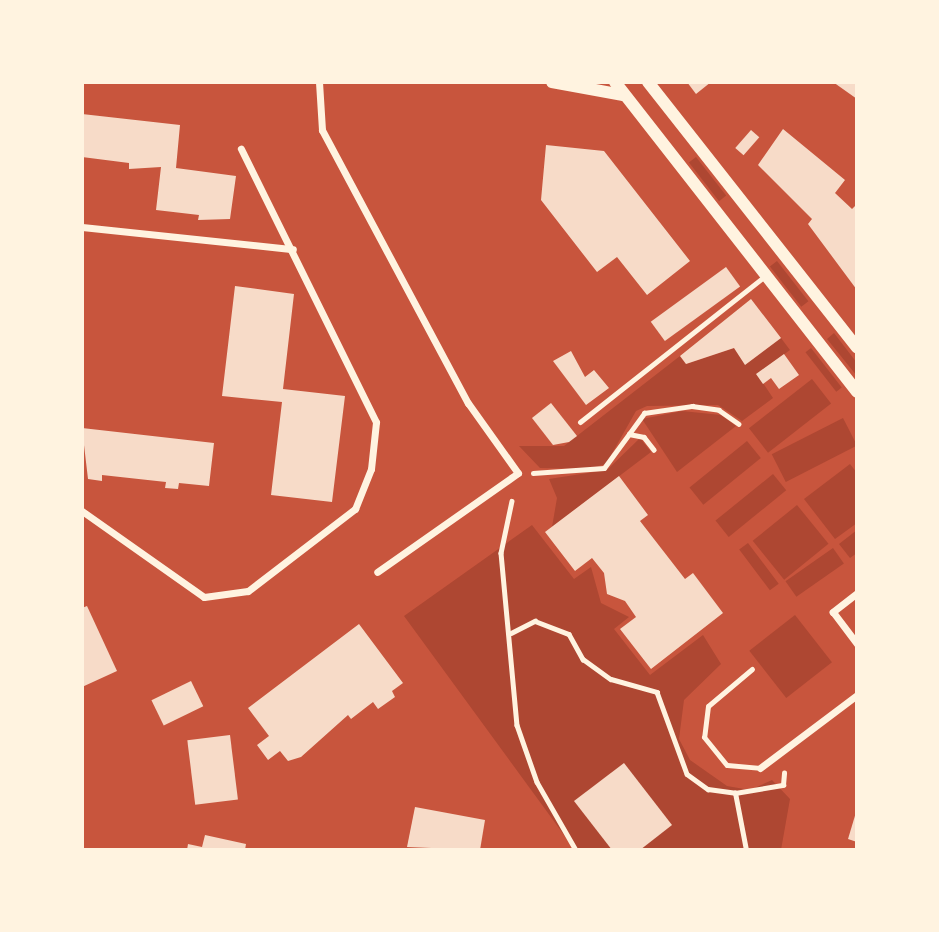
<!DOCTYPE html>
<style>
body{margin:0}
#map{position:relative;width:939px;height:932px;overflow:hidden;background:#c8553d;font-family:Manrope,sans-serif}
div>[style]{position:absolute}
[style*='--x']{left:calc(var(--x)*1px);top:calc(var(--y)*1px);width:calc(var(--w)*1px);rotate:calc(var(--a)*1deg)}
.green>*{inset:0;background:#ae4732;transform-origin:0 0}
.building>*{inset:0;background:#f7dbc8;transform-origin:0 0}
.path>*{height:4.5px;margin:-2.25px;padding:0 2.25px;transform-origin:2.25px;border-radius:2.25px;background:#fff3e0}
.service>*{height:5px;margin:-2.5px;padding:0 2.5px;transform-origin:2.5px;border-radius:2.5px;background:#fff3e0}
.minor>*{height:7px;margin:-3.5px;padding:0 3.5px;transform-origin:3.5px;border-radius:3.5px;background:#fff3e0}
.tertiary>*{height:12px;margin:-6px;padding:0 6px;transform-origin:6px;border-radius:6px;background:#fff3e0}
span{translate:-50% -50%;white-space:nowrap;text-align:center;line-height:1.15;-webkit-text-stroke:6px #fff3e0;paint-order:stroke}
.frame{position:absolute;inset:0;border:84px solid #fff3e0;pointer-events:none}
</style>
<div id="map">
<div class="green">
<div style="left:696px;top:157px;width:49px;height:9px;rotate:52deg"></div>
<div style="left:777px;top:261px;width:51px;height:9px;rotate:52deg"></div>
<div style="clip-path:polygon(834px 333px,857px 363px,857px 376px,827px 339px)"></div>
<div style="clip-path:polygon(781px 338px,790px 350px,757px 374px,773px 398px,742px 421px,718px 405px,647px 406px,636px 411px,606px 464px,587px 469px,540px 468px,519px 446px,564px 446px,680px 356px,686px 364px,734px 348px,746px 364px)"></div>
<div style="left:811px;top:348px;width:50px;height:7px;rotate:52deg"></div>
<div style="left:812px;top:379px;width:31px;height:80px;rotate:52deg"></div>
<div style="clip-path:polygon(682px 411px,721px 415px,736px 426px,677px 472px,642px 419px)"></div>
<div style="left:843px;top:418px;width:31px;height:80px;rotate:63deg"></div>
<div style="clip-path:polygon(640px 438px,651px 452px,552px 527px,557px 498px,549px 479px,607px 470px)"></div>
<div style="left:747px;top:441px;width:22px;height:74px;rotate:51deg"></div>
<div style="clip-path:polygon(850px 464px,857px 473px,857px 523px,835px 539px,804px 499px)"></div>
<div style="left:773px;top:474px;width:21px;height:74px;rotate:51deg"></div>
<div style="left:797px;top:505px;width:50px;height:57px;rotate:51deg"></div>
<div style="clip-path:polygon(532px 525px,574px 579px,591px 567px,601px 603px,629px 617px,614px 629px,650px 675px,703px 635px,721px 664px,684px 700px,679px 739px,690px 760px,727px 786px,750px 790px,772px 780px,790px 799px,781px 850px,575px 850px,404px 616px)"></div>
<div style="clip-path:polygon(857px 530px,857px 553px,850px 558px,839px 544px)"></div>
<div style="left:748px;top:543px;width:51px;height:11px;rotate:53deg"></div>
<div style="left:833px;top:548px;width:19px;height:58px;rotate:55deg"></div>
<div style="left:795px;top:615px;width:60px;height:58px;rotate:52deg"></div>
</div>
<div class="building">
<div style="clip-path:polygon(687px 82px,711px 82px,696px 94px)"></div>
<div style="clip-path:polygon(833px 82px,857px 82px,857px 99px)"></div>
<div style="clip-path:polygon(82px 114px,180px 125px,176px 168px,236px 176px,230px 219px,198px 220px,199px 215px,156px 210px,161px 167px,129px 169px,129px 163px,82px 157px)"></div>
<div style="clip-path:polygon(783px 129px,845px 180px,835px 193px,852px 209px,857px 204px,857px 290px,808px 224px,812px 219px,758px 165px)"></div>
<div style="left:751px;top:130px;width:11px;height:24px;rotate:41deg"></div>
<div style="clip-path:polygon(546px 145px,604px 151px,690px 261px,647px 295px,617px 257px,597px 272px,541px 200px)"></div>
<div style="left:726px;top:267px;width:24px;height:93px;rotate:54deg"></div>
<div style="clip-path:polygon(235px 286px,294px 294px,283px 389px,345px 396px,332px 502px,271px 495px,282px 402px,222px 396px)"></div>
<div style="clip-path:polygon(751px 299px,781px 338px,745px 365px,734px 348px,686px 364px,680px 356px)"></div>
<div style="clip-path:polygon(571px 351px,585px 377px,594px 370px,609px 388px,586px 405px,553px 361px)"></div>
<div style="clip-path:polygon(784px 354px,799px 375px,779px 389px,771px 378px,763px 384px,756px 374px)"></div>
<div style="clip-path:polygon(551px 403px,577px 436px,569px 442px,553px 445px,532px 418px)"></div>
<div style="clip-path:polygon(82px 428px,214px 443px,209px 486px,179px 483px,178px 489px,165px 488px,166px 482px,102px 475px,102px 481px,88px 479px)"></div>
<div style="clip-path:polygon(619px 476px,648px 515px,640px 521px,685px 579px,693px 573px,723px 613px,651px 669px,620px 629px,636px 617px,625px 601px,607px 594px,604px 573px,592px 558px,575px 571px,545px 532px)"></div>
<div style="clip-path:polygon(87px 606px,117px 671px,82px 687px,82px 608px)"></div>
<div style="clip-path:polygon(359px 624px,403px 683px,392px 691px,395px 697px,378px 709px,373px 702px,351px 719px,348px 715px,301px 757px,288px 761px,280px 751px,268px 760px,257px 745px,269px 736px,248px 708px)"></div>
<div style="left:191px;top:681px;width:28px;height:44px;rotate:64deg"></div>
<div style="left:230px;top:735px;width:65px;height:43px;rotate:83deg"></div>
<div style="clip-path:polygon(624px 763px,672px 825px,640px 850px,612px 850px,574px 801px)"></div>
<div style="clip-path:polygon(415px 807px,485px 820px,480px 850px,407px 847px)"></div>
<div style="clip-path:polygon(857px 809px,857px 842px,848px 839px)"></div>
<div style="clip-path:polygon(205px 835px,246px 844px,245px 850px,187px 850px,188px 844px,202px 847px)"></div>
</div>
<div class="path">
<div style="--x:629;--y:434;--w:26;--a:-54"></div>
<div style="--x:644;--y:413;--w:49;--a:-8.3"></div>
<div style="--x:692;--y:406;--w:27;--a:8"></div>
<div style="--x:719;--y:410;--w:24;--a:35"></div>
<div style="--x:533;--y:473;--w:71;--a:-4"></div>
<div style="--x:604;--y:468;--w:42;--a:-53.7"></div>
<div style="--x:629;--y:434;--w:15;--a:11"></div>
<div style="--x:644;--y:437;--w:16;--a:52"></div>
<div style="--x:512;--y:501;--w:53;--a:101.9"></div>
<div style="--x:501;--y:553;--w:173;--a:84.7"></div>
<div style="--x:517;--y:725;--w:60;--a:70.7"></div>
<div style="--x:537;--y:782;--w:78;--a:60.2"></div>
<div style="--x:511;--y:633;--w:27;--a:-27"></div>
<div style="--x:535;--y:621;--w:36;--a:21"></div>
<div style="--x:569;--y:634;--w:29;--a:61"></div>
<div style="--x:583;--y:659;--w:34;--a:36"></div>
<div style="--x:611;--y:679;--w:48;--a:15.8"></div>
<div style="--x:657;--y:692;--w:87;--a:69.9"></div>
<div style="--x:687;--y:774;--w:26;--a:36"></div>
<div style="--x:708;--y:789;--w:27;--a:8"></div>
<div style="--x:746;--y:850;--w:58;--a:-100.9"></div>
<div style="--x:735;--y:793;--w:49;--a:-9.5"></div>
<div style="--x:783;--y:785;--w:12;--a:-85"></div>
</div>
<div class="service">
<div style="--x:580;--y:422;--w:236;--a:-38.3"></div>
<div style="--x:752;--y:669;--w:57;--a:139.9"></div>
<div style="--x:708;--y:706;--w:31;--a:97"></div>
<div style="--x:704;--y:737;--w:36;--a:51"></div>
<div style="--x:727;--y:765;--w:33;--a:5"></div>
</div>
<div class="minor">
<div style="--x:319;--y:82;--w:48;--a:86.4"></div>
<div style="--x:322;--y:130;--w:310;--a:61.9"></div>
<div style="--x:468;--y:403;--w:86;--a:54.5"></div>
<div style="--x:518;--y:473;--w:172;--a:144.9"></div>
<div style="--x:82;--y:227;--w:212;--a:6"></div>
<div style="--x:82;--y:511;--w:149;--a:35.2"></div>
<div style="--x:204;--y:597;--w:44;--a:-7.8"></div>
<div style="--x:248;--y:591;--w:135;--a:-37.5"></div>
<div style="--x:355;--y:509;--w:43;--a:-68.2"></div>
<div style="--x:371;--y:469;--w:47;--a:-83.9"></div>
<div style="--x:376;--y:422;--w:305;--a:-116.3"></div>
<div style="--x:857;--y:593;--w:31;--a:142"></div>
<div style="--x:833;--y:612;--w:40;--a:53"></div>
<div style="--x:760;--y:768;--w:121;--a:-37"></div>
</div>
<div class="tertiary">
<div style="--x:552;--y:82;--w:71;--a:10.5"></div>
<div style="--x:615;--y:82;--w:393;--a:52"></div>
<div style="--x:648;--y:82;--w:338;--a:51.8"></div>
</div>
<div class="frame"></div>
</div>
